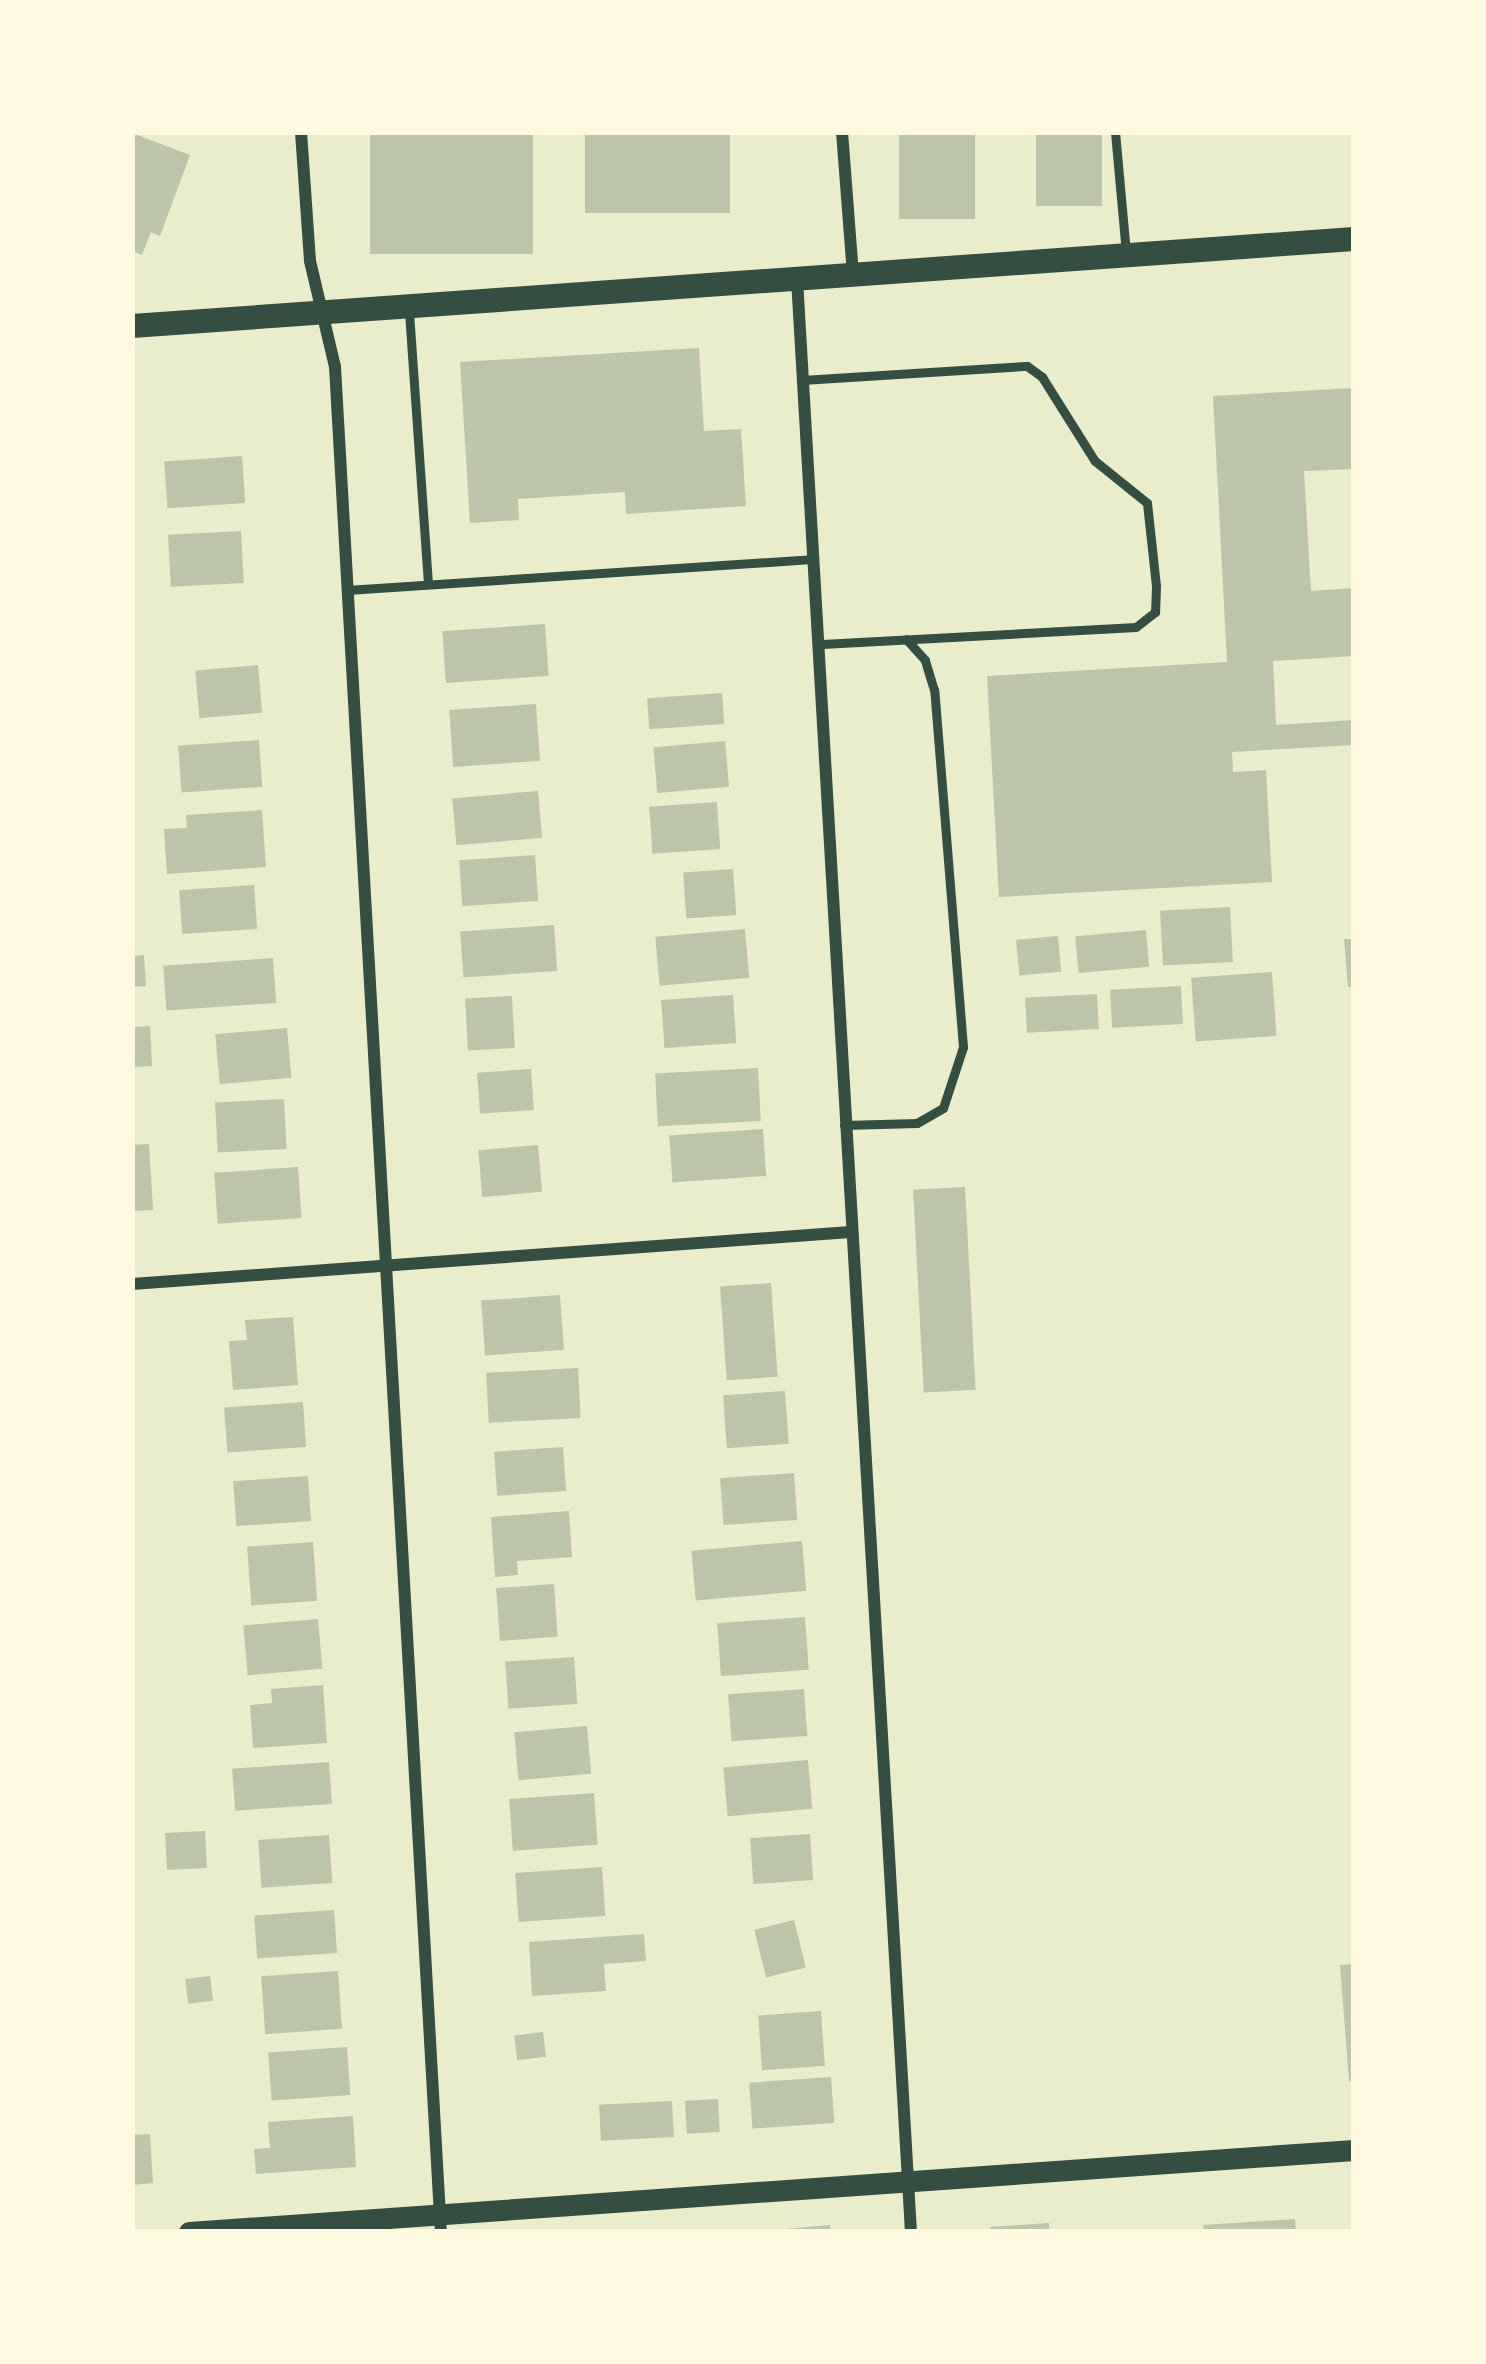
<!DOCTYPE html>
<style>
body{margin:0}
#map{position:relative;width:1486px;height:2364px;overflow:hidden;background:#e9edc9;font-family:Mulish,sans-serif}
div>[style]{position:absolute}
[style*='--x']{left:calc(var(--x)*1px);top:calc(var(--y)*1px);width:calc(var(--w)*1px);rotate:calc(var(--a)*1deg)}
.building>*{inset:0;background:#bcc5a7;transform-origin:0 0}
.service>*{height:9px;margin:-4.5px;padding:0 4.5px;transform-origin:4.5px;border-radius:4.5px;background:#344e41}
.minor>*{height:12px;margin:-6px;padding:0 6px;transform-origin:6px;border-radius:6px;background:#344e41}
.tertiary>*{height:21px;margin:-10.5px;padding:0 10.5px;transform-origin:10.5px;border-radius:10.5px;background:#344e41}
.secondary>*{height:24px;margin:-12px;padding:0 12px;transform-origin:12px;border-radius:12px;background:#344e41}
span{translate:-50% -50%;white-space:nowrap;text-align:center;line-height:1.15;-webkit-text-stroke:10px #fefae0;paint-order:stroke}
.frame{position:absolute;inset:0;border:135px solid #fefae0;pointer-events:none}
</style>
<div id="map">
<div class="building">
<div style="left:370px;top:132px;width:163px;height:122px"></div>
<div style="left:585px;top:132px;width:145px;height:81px"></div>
<div style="left:899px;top:132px;width:76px;height:87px"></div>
<div style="left:1036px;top:132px;width:66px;height:74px"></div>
<div style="clip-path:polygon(132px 133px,190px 155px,160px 236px,151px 232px,142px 255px,132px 251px)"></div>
<div style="clip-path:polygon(699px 348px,704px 431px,741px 429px,746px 506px,626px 514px,625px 492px,518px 499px,519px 520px,470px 523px,460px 362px)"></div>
<div style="clip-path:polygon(1354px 388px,1354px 469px,1304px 471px,1311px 591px,1354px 588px,1354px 656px,1273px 661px,1276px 725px,1354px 720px,1354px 745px,1232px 752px,1233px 772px,1266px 770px,1272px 882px,999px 897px,987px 676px,1227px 662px,1213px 396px)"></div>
<div style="left:242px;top:456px;width:47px;height:78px;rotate:86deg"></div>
<div style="left:241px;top:531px;width:52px;height:73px;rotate:87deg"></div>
<div style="left:545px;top:624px;width:52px;height:103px;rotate:86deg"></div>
<div style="left:258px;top:665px;width:48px;height:63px;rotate:85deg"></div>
<div style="left:722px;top:693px;width:31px;height:75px;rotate:86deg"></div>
<div style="left:536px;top:704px;width:57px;height:87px;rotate:86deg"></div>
<div style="left:259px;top:740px;width:47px;height:81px;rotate:86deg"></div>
<div style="left:725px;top:741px;width:46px;height:72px;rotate:85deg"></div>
<div style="left:538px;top:791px;width:47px;height:86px;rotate:85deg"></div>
<div style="left:717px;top:802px;width:47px;height:68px;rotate:86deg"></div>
<div style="clip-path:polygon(262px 810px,266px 867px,167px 874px,164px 829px,187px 828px,186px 815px)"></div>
<div style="left:535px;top:855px;width:46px;height:76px;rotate:86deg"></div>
<div style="left:733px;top:869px;width:46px;height:50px;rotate:86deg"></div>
<div style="left:254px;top:885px;width:44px;height:75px;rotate:86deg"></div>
<div style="left:1230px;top:907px;width:55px;height:70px;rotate:87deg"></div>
<div style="left:554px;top:925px;width:46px;height:94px;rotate:86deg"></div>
<div style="left:745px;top:929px;width:49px;height:90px;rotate:85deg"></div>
<div style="left:1146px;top:930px;width:37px;height:71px;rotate:85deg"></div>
<div style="left:1058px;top:936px;width:36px;height:42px;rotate:85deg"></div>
<div style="clip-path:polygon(1344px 939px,1354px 939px,1354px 987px,1348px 987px)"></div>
<div style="clip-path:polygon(144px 955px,146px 986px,132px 987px,132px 956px)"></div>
<div style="left:273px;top:958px;width:45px;height:110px;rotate:86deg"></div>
<div style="left:1272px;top:972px;width:64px;height:81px;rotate:86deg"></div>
<div style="left:1181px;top:986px;width:38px;height:71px;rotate:87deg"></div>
<div style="left:1097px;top:994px;width:35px;height:72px;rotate:87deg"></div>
<div style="left:733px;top:995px;width:48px;height:72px;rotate:86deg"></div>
<div style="left:512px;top:996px;width:52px;height:47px;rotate:87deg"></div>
<div style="left:150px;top:1026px;width:40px;height:18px;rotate:87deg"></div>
<div style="left:287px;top:1028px;width:50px;height:72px;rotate:85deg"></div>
<div style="left:758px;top:1068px;width:53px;height:103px;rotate:87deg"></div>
<div style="left:531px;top:1069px;width:41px;height:54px;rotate:86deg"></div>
<div style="left:284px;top:1099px;width:50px;height:69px;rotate:87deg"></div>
<div style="left:763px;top:1129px;width:47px;height:94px;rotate:86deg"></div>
<div style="clip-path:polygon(149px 1144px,153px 1210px,132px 1211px,132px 1145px)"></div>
<div style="left:538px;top:1145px;width:47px;height:60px;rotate:85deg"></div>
<div style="left:298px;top:1167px;width:51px;height:84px;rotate:86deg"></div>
<div style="left:965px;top:1187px;width:203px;height:52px;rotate:87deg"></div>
<div style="left:771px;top:1283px;width:94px;height:51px;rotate:86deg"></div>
<div style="left:560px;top:1295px;width:55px;height:79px;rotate:86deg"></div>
<div style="clip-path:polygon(293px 1317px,298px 1385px,233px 1390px,229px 1341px,247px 1340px,245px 1320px)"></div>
<div style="left:578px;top:1368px;width:50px;height:92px;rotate:87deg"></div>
<div style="left:785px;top:1391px;width:53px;height:62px;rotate:86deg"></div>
<div style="left:303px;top:1402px;width:45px;height:79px;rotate:86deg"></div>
<div style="left:563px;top:1447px;width:44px;height:69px;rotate:86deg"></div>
<div style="left:794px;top:1473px;width:47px;height:74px;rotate:86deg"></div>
<div style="left:308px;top:1476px;width:45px;height:75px;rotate:86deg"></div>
<div style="clip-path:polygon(569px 1511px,572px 1557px,517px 1561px,518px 1575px,495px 1577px,491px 1517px)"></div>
<div style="left:802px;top:1541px;width:50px;height:111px;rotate:85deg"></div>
<div style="left:313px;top:1542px;width:59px;height:66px;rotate:86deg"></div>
<div style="left:554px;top:1584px;width:53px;height:58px;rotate:86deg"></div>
<div style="left:805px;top:1617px;width:53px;height:88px;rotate:86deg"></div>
<div style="left:318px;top:1619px;width:50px;height:75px;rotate:85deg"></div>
<div style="left:574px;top:1657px;width:47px;height:69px;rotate:86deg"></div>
<div style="clip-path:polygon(323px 1685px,327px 1743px,253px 1748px,250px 1705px,272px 1703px,271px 1689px)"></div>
<div style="left:804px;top:1689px;width:47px;height:76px;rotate:86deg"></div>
<div style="left:587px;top:1726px;width:48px;height:73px;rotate:85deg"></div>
<div style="left:808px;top:1760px;width:49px;height:85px;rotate:85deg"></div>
<div style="left:329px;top:1762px;width:42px;height:97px;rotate:86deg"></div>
<div style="left:594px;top:1793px;width:52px;height:85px;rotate:86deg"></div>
<div style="left:205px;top:1831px;width:37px;height:40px;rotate:87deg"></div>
<div style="left:810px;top:1834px;width:46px;height:60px;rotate:86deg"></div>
<div style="left:329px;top:1835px;width:48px;height:71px;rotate:86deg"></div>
<div style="left:602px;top:1867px;width:49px;height:87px;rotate:86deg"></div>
<div style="left:334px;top:1910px;width:43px;height:80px;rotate:86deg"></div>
<div style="left:794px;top:1920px;width:49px;height:41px;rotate:76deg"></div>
<div style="clip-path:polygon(644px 1934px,646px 1961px,604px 1964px,606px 1991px,532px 1996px,529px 1942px)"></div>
<div style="clip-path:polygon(1354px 1964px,1354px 2081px,1349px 2081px,1340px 1965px)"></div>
<div style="left:338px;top:1971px;width:58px;height:77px;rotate:86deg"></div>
<div style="left:210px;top:1976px;width:25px;height:25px;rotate:83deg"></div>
<div style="left:821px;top:2011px;width:55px;height:63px;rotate:86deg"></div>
<div style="left:543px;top:2032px;width:25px;height:29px;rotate:83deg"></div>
<div style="left:347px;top:2047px;width:48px;height:79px;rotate:86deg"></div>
<div style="left:831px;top:2077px;width:46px;height:82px;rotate:86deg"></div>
<div style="left:718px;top:2099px;width:33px;height:33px;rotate:87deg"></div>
<div style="left:672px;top:2101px;width:36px;height:73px;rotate:87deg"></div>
<div style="clip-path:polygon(353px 2116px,356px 2167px,256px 2174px,254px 2149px,270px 2148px,268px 2122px)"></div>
<div style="clip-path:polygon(150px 2134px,153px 2183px,132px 2185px,132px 2135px)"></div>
<div style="clip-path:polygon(1295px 2219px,1296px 2232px,1204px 2232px,1203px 2225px)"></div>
<div style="clip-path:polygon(1049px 2223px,1049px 2232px,991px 2232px,990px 2227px)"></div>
<div style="clip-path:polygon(830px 2225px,831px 2232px,785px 2232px,785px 2229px)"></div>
</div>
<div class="service">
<div style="--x:1115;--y:132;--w:121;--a:84.8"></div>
<div style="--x:409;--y:312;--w:273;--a:86"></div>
<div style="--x:802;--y:380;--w:225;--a:-3.6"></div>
<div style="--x:1027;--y:366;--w:19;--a:36"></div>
<div style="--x:1042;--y:377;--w:99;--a:57.8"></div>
<div style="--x:1095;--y:461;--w:67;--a:38.9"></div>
<div style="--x:1147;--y:503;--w:83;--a:83.8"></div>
<div style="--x:1156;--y:586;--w:26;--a:92"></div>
<div style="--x:1155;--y:612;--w:24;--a:142"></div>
<div style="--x:1136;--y:627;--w:319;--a:176.9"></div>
<div style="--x:347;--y:590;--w:466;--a:-3.8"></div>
<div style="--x:844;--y:1125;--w:73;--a:-1.6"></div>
<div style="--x:917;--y:1123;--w:30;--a:-30"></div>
<div style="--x:943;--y:1108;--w:64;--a:-71.8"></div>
<div style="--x:963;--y:1047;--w:358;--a:-94.6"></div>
<div style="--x:934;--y:690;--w:31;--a:-107"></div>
<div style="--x:925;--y:660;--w:28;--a:-132"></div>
</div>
<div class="minor">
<div style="--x:301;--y:132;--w:129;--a:86"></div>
<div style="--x:310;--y:261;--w:109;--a:76.7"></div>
<div style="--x:335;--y:367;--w:1868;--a:86.75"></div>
<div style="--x:842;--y:132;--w:142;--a:85.6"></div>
<div style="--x:797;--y:279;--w:1956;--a:86.66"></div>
<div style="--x:132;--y:1284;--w:720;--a:-4.14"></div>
</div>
<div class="tertiary">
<div style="--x:189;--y:2232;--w:1168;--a:-4.03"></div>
</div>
<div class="secondary">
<div style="--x:132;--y:326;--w:1225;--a:-4.07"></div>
</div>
<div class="frame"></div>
</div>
